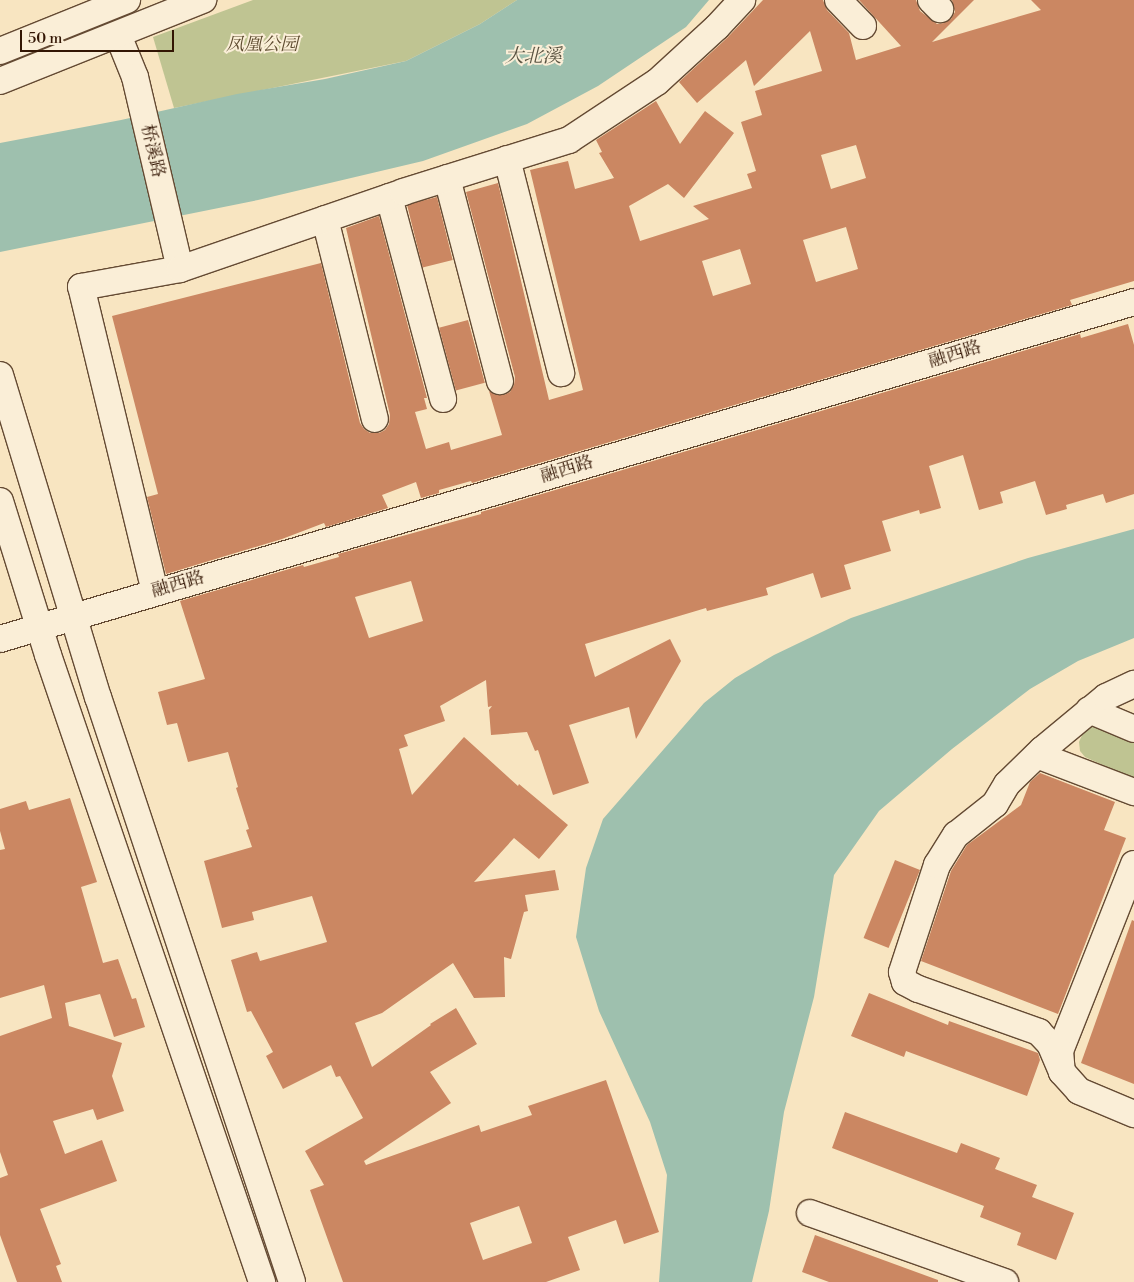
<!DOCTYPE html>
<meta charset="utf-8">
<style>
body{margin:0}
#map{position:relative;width:1134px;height:1282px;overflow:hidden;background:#f8e5c1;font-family:"Libre Bodoni","Noto Serif SC",serif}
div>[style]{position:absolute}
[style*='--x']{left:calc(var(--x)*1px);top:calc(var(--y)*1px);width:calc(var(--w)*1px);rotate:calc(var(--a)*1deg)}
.green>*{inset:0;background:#bfc492}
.water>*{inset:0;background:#9ec0ae}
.building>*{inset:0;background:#cb8762;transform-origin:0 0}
.roads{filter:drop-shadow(1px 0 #644a33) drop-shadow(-1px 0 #644a33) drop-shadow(0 1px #644a33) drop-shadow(0 -1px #644a33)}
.minor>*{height:26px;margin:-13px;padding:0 13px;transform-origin:13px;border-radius:13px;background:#faeed7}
span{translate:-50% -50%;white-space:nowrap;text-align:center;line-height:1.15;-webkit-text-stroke:4px #faeed7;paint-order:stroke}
.park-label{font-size:18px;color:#5d4a2f;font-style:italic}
.street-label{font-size:18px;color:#331604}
.water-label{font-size:19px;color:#585240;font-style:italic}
.scale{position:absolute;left:20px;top:30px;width:154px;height:22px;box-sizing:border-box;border:2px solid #331604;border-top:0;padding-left:6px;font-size:15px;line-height:18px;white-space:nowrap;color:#331604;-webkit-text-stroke:4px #faeed7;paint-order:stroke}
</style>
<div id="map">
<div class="green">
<div style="clip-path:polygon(253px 0,517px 0,480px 24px,406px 61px,174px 108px,153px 37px)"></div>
<div style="clip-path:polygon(1092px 723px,1134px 739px,1134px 779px,1085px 757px,1080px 751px,1079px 742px,1083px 733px)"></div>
</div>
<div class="water">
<div style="clip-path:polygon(517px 0,709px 0,686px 27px,598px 86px,527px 124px,423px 161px,258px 200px,0 252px,0 143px,121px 120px,237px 94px,325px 79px,406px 61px,480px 24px)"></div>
<div style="clip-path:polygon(1134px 529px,1134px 638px,1078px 661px,1030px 689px,952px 749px,879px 811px,834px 875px,814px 997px,784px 1112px,769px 1211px,752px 1282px,659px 1282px,667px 1175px,650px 1122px,599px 1011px,576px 937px,586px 868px,603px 819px,704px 703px,735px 678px,774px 655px,851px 618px,1028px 558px)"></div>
</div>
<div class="building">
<div style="clip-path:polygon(evenodd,763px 0,823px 0,827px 10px,849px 33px,856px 60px,901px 46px,859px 0,916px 0,920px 11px,937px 24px,944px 23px,951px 19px,955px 12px,952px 0,974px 0,932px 42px,1041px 10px,1031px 0,1134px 0,1134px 281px,1070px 300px,1072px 305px,472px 483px,471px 481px,439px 490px,439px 493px,421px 498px,416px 482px,382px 495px,388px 508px,326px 527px,324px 523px,282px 539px,166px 574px,147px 497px,158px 494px,112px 316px,321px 263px,360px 423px,364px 429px,370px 433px,379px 433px,385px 430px,389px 424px,390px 415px,346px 228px,379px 216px,427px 398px,424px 398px,427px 409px,415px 412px,426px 449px,449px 442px,451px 450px,502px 435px,489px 391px,496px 395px,504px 395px,510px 392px,514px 385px,515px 377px,466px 192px,498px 183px,549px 400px,583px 390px,530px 170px,568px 161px,575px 189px,614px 178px,599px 153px,602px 152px,596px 140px,656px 101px,680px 144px,705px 111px,734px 133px,684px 198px,668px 184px,629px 206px,640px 241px,709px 219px,693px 206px,752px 188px,747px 174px,756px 171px,741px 122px,762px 115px,755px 91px,822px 71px,810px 31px,754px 86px,746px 60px,697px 103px,679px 82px,727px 38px,763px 0,856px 145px,866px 178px,831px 189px,821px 155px,856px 145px,763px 0,846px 227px,858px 269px,816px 282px,803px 240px,846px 227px,763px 0,740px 249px,751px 284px,713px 296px,702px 261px,740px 249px)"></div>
<div style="left:437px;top:197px;width:65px;height:31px;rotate:76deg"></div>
<div style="left:468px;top:320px;width:65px;height:30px;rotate:75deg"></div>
<div style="clip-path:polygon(evenodd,1128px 324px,1134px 345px,1134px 494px,1106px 503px,1103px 494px,1066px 505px,1067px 509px,1046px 515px,1035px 481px,1000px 492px,1003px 503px,979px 510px,963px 455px,929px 466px,941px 508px,920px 514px,919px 510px,882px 521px,891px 551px,844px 565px,851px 589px,821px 598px,813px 573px,766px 588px,768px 595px,707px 611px,706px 608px,585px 644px,595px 677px,670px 639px,681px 661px,636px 739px,629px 707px,569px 725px,589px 783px,553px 795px,538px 750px,535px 751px,527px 732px,491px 735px,489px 710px,492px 706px,488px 707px,486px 680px,440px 706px,445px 721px,404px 735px,408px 746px,399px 749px,412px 795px,464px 737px,518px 786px,519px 784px,568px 825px,539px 859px,514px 838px,474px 882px,555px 870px,559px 890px,525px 895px,528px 911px,524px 912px,511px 959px,504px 957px,505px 997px,474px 998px,453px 963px,382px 1013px,355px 1023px,372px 1067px,431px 1025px,430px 1024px,456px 1008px,477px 1044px,430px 1072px,451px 1103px,364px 1161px,366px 1165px,479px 1125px,481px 1132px,532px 1115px,528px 1106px,606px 1080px,659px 1232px,624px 1244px,616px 1220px,568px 1237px,580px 1270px,546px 1282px,343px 1282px,310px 1190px,324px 1185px,305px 1151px,363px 1118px,340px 1076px,336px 1077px,331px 1065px,283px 1089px,266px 1056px,273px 1052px,251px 1011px,247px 1012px,231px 960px,257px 952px,260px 961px,327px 942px,312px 896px,252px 912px,254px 920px,222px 928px,204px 861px,252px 847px,246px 830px,249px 829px,236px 788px,238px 787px,228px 752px,188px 762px,177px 723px,167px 725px,158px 692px,205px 679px,180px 601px,303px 565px,304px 567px,339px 557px,338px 554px,481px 514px,481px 512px,1080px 334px,1081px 338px,1128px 324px,411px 581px,423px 621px,369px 638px,355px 597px,411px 581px,1128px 324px,519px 1206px,532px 1243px,483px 1260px,470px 1223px,519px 1206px)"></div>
<div style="clip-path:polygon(1040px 773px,1115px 802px,1104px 830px,1126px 838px,1058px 1014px,921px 961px,951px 871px,967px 845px,1021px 805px,1030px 782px)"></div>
<div style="clip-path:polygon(70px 798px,97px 882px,81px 887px,103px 963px,118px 959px,132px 999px,136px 998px,145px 1027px,114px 1037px,100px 994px,65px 1003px,69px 1026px,122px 1043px,112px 1076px,124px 1111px,97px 1120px,93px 1109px,53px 1121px,65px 1154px,102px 1140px,117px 1181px,40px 1209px,61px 1264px,56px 1266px,62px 1282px,17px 1282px,0 1235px,0 1178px,8px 1175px,0 1152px,0 1036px,52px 1018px,44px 985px,0 998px,0 850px,5px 849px,0 831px,0 809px,26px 801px,29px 810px)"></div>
<div style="left:895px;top:860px;width:27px;height:84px;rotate:22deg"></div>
<div style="clip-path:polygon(1132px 920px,1134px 921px,1134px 1084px,1081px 1063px)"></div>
<div style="clip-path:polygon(869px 993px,948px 1025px,949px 1021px,1038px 1053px,1040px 1060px,1027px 1096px,906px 1051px,904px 1057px,851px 1036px)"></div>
<div style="clip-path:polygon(845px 1112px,957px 1153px,961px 1143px,1000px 1158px,995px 1169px,1037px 1185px,1032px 1197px,1074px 1213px,1056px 1260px,1017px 1245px,1021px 1233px,980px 1217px,984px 1206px,832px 1148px)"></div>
<div style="clip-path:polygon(815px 1235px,938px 1280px,938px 1282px,829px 1282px,802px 1272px)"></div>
</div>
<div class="roads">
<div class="minor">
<div style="--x:838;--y:0;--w:36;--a:46"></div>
<div style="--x:931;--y:0;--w:13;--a:45"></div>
<div style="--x:118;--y:35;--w:45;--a:68"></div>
<div style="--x:135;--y:77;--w:197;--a:76.8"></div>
<div style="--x:0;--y:51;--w:137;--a:-21.9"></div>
<div style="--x:0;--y:81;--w:219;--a:-21.8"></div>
<div style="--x:507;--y:159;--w:221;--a:75.8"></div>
<div style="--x:447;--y:178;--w:210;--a:75.4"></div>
<div style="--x:389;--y:197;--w:209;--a:75"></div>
<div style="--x:325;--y:219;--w:206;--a:76"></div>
<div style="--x:0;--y:375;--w:337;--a:73.1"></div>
<div style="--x:98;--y:697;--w:616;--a:71.65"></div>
<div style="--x:0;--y:501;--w:161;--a:72.7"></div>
<div style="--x:48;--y:655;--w:663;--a:71.15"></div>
<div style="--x:155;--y:592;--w:314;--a:-103.6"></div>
<div style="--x:81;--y:287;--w:101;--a:-10.3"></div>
<div style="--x:180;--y:269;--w:236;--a:-19"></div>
<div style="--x:403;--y:192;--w:174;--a:-17.4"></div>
<div style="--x:569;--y:140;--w:105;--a:-33.4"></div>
<div style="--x:657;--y:82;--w:81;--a:-42.5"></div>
<div style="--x:717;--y:27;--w:37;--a:-47"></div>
<div style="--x:0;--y:639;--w:1183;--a:-16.55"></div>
<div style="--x:1089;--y:710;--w:49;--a:22.9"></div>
<div style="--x:1037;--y:755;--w:104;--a:20.9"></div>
<div style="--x:1134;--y:864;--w:201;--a:111.6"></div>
<div style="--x:1060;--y:1051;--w:21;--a:85"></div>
<div style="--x:1062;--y:1072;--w:25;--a:48"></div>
<div style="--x:1079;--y:1091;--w:60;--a:22.7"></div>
<div style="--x:1062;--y:1072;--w:30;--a:-113"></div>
<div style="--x:1050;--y:1044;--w:16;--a:-133"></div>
<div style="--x:1039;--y:1032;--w:128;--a:-160.4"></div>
<div style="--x:918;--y:989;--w:15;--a:-152"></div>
<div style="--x:905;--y:982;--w:10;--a:-107"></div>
<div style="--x:902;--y:972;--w:113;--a:-71.9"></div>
<div style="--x:937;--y:865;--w:36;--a:-58"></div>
<div style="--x:956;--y:835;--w:50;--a:-38.5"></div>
<div style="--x:995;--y:804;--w:23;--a:-59"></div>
<div style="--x:1007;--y:784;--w:49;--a:-44.2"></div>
<div style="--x:1042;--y:750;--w:83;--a:-39.6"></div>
<div style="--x:1106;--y:697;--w:31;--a:-25"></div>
<div style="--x:810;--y:1213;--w:207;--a:19.5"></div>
</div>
</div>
<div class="park-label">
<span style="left:262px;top:45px">凤凰公园</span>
</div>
<div class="street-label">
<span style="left:152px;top:151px;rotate:77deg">桥溪路</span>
<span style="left:955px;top:355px;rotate:-17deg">融西路</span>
<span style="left:567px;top:470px;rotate:-17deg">融西路</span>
<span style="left:178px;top:585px;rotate:-16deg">融西路</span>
</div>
<div class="water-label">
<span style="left:533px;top:57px">大北溪</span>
</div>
<div class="scale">50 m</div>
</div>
